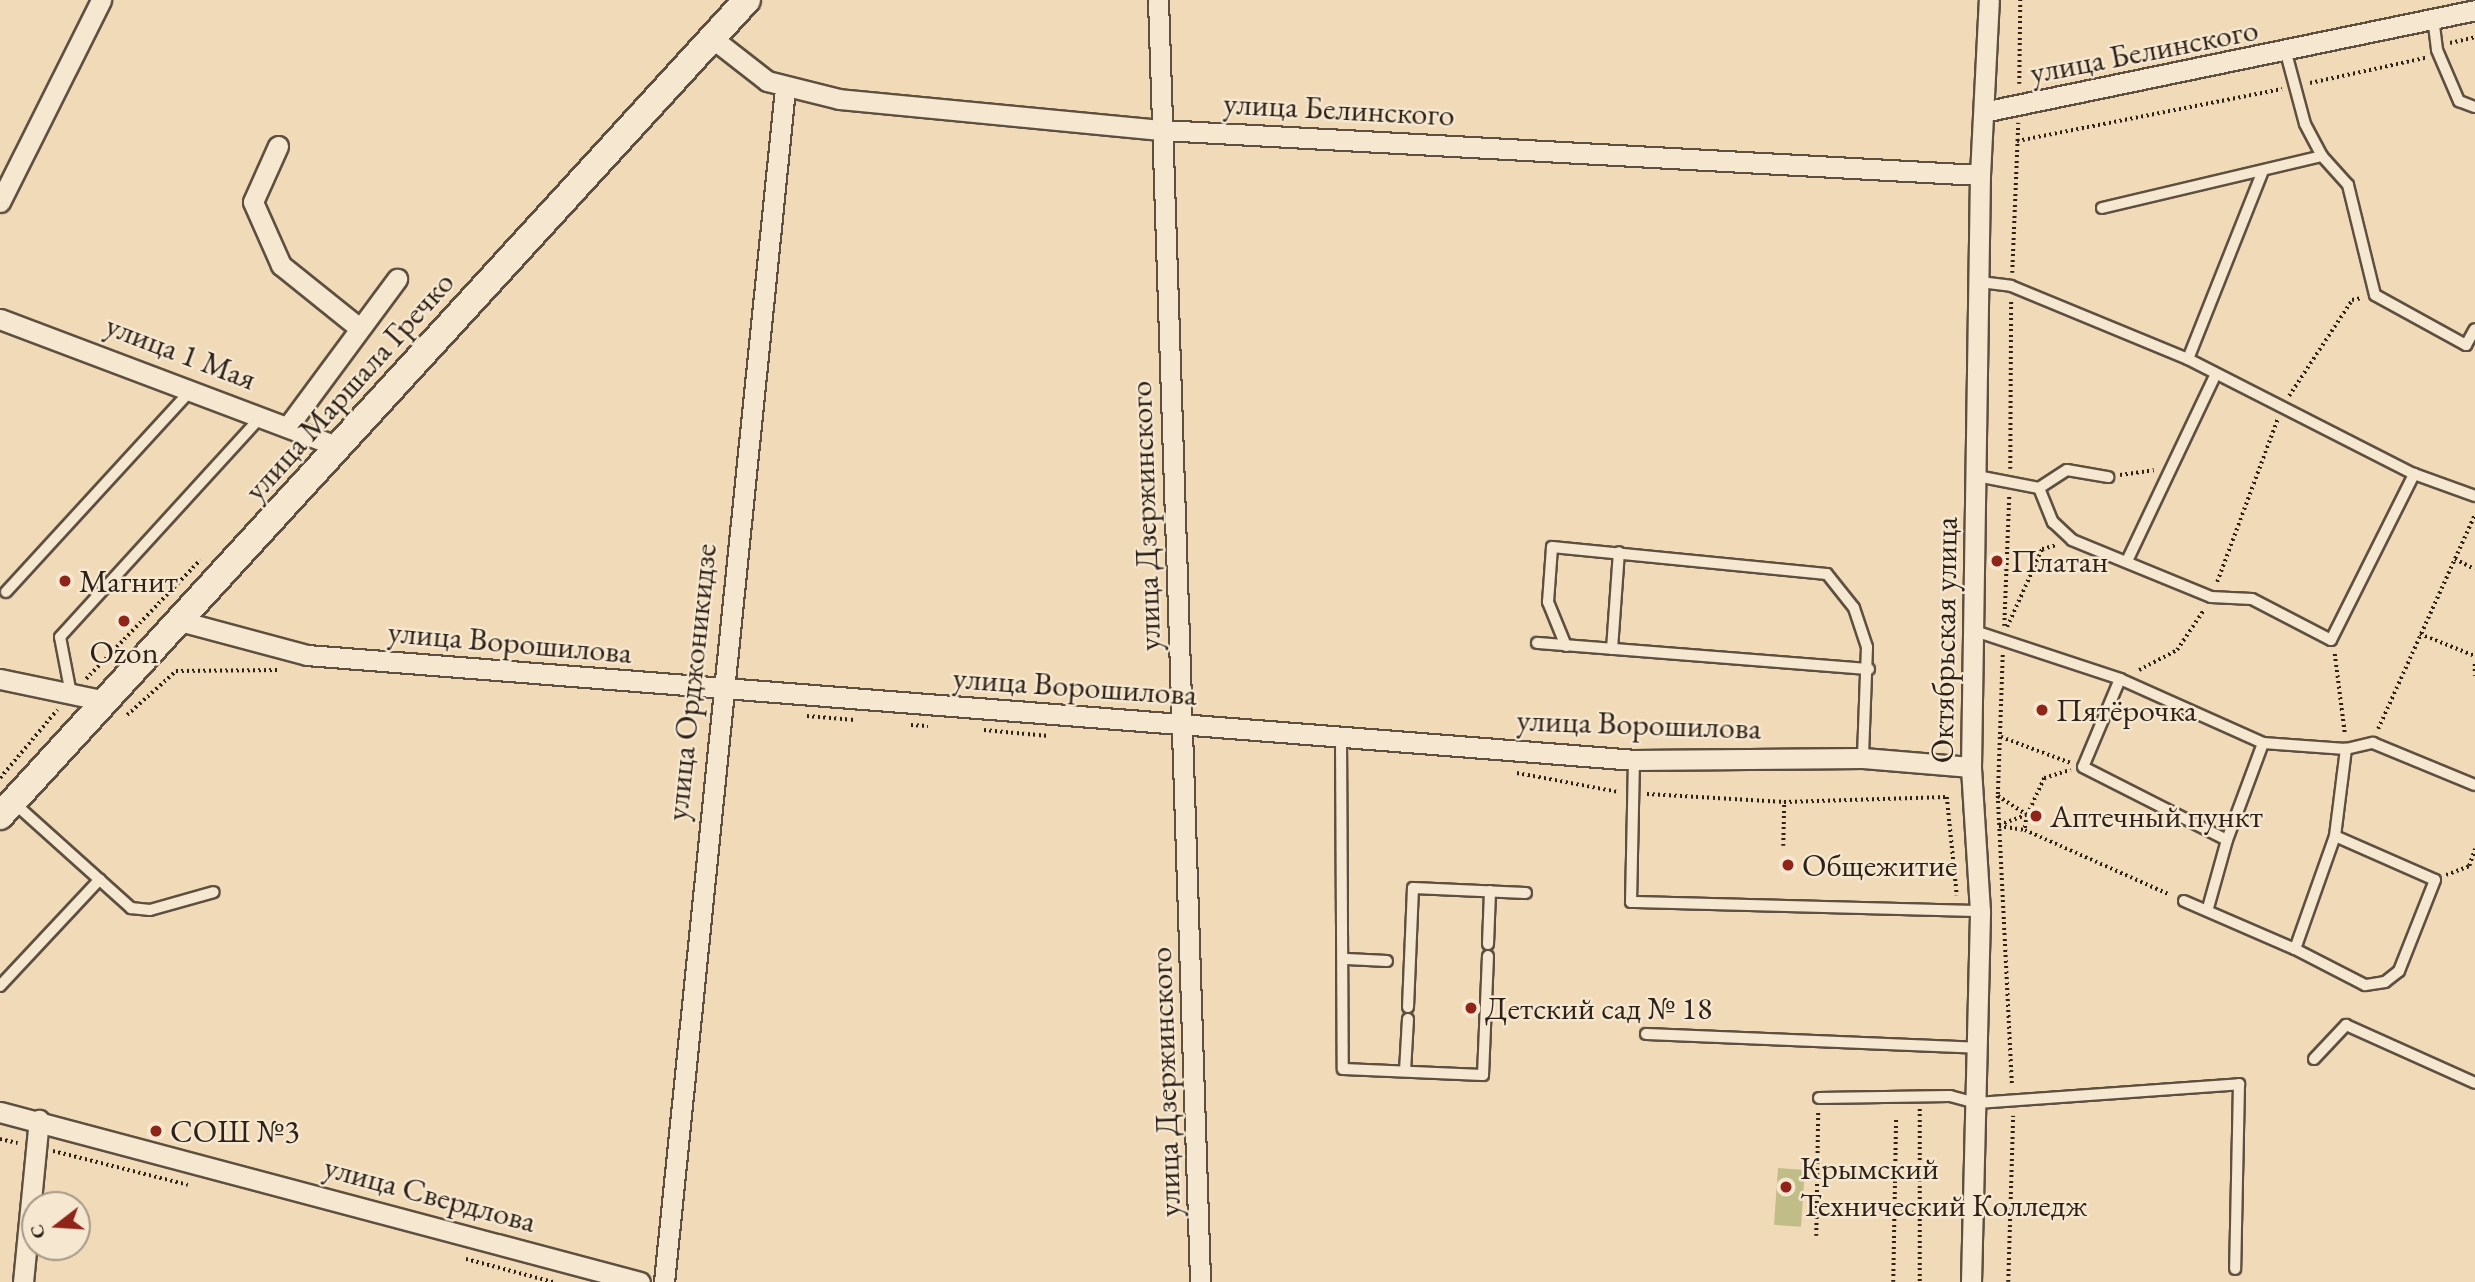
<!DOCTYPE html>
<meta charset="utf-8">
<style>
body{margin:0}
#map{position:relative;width:2475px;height:1282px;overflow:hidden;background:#f0dab7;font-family:"EB Garamond",serif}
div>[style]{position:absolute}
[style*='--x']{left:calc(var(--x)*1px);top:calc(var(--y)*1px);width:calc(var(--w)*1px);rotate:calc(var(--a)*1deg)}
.green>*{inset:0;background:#c1bd89;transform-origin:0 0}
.path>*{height:3.5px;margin-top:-1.75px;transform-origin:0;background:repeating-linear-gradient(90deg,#2d2118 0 2px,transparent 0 5.5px)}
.roads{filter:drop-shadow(2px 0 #5e4f40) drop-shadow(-2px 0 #5e4f40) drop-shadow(0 2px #5e4f40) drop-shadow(0 -2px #5e4f40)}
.service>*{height:10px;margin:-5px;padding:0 5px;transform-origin:5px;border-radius:5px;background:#f5e7d0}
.minor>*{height:19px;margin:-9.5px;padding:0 9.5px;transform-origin:9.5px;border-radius:9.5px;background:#f5e7d0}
.secondary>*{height:26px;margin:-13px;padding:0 13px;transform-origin:13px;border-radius:13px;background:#f5e7d0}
.dots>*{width:19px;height:19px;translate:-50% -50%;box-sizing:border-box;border:4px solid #f5e7d0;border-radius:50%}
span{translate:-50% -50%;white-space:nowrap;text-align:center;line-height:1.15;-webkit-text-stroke:5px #f5e7d0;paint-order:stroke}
.street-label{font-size:32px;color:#2d2118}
.poi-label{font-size:32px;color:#2d2118}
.left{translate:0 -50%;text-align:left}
.north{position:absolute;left:21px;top:1191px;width:70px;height:70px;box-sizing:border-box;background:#f5e7d0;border:2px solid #a59886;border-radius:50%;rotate:253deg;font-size:19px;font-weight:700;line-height:28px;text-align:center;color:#2d2118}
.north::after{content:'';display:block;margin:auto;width:24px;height:32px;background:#8f2418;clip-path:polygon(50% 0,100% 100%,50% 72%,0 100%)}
</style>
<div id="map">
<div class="green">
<div style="left:1778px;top:1168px;width:27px;height:57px;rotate:4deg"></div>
</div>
<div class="path">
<div style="--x:2450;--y:43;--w:26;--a:-13"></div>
<div style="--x:2310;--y:83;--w:118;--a:-12.3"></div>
<div style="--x:2019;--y:84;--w:84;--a:-89.3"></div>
<div style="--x:2017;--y:141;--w:270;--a:-11.1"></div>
<div style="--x:2012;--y:273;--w:150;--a:-87.7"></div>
<div style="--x:2289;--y:396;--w:115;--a:-56.7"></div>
<div style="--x:2352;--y:300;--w:10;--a:-11"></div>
<div style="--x:2010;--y:469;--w:168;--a:-89.7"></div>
<div style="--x:2120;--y:475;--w:34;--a:-8"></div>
<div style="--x:2455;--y:559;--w:22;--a:27"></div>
<div style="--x:2217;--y:582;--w:175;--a:-69.6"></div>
<div style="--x:2004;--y:626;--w:129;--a:-87.8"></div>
<div style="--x:2007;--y:627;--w:85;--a:-65.8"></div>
<div style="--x:2042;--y:549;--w:16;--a:-15"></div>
<div style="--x:2420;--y:634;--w:59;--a:21.8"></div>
<div style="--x:2335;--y:654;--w:80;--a:82.8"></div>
<div style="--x:2003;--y:655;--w:141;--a:92"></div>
<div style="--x:1998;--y:796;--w:291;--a:87.2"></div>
<div style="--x:2475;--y:664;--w:12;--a:90"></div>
<div style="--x:2139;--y:670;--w:43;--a:-27.8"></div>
<div style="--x:2177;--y:650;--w:47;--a:-56.3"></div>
<div style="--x:86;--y:679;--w:165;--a:-46.2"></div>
<div style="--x:127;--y:715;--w:66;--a:-41.9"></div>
<div style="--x:176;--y:671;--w:104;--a:-0.6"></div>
<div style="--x:807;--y:716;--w:48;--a:4.8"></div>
<div style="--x:911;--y:725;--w:17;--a:3"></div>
<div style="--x:2378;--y:729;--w:236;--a:-65.7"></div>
<div style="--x:984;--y:730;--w:65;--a:5.3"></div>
<div style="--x:2001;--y:737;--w:75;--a:20.4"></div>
<div style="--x:1517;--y:773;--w:104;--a:10.6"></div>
<div style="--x:0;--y:778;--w:89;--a:-50"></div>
<div style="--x:1647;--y:794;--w:137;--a:3.3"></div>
<div style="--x:1784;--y:802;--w:163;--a:-1.8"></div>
<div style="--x:1947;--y:797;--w:99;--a:84.2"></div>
<div style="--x:1998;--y:796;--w:35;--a:33"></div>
<div style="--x:2027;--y:815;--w:41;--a:-65.3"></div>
<div style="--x:2044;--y:778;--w:28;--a:-17"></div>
<div style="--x:1999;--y:825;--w:30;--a:-20"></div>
<div style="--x:2027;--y:815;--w:15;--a:98"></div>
<div style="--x:2025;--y:830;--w:159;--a:24.1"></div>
<div style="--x:1999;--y:826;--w:26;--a:9"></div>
<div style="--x:1783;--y:846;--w:44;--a:-88.7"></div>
<div style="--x:2446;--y:875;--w:25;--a:-21"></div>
<div style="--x:2469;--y:866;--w:18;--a:-71"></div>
<div style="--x:1920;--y:1109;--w:173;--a:90"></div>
<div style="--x:0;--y:1139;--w:18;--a:13"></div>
<div style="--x:53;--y:1151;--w:139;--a:14.1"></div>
<div style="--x:1868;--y:1210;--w:86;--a:3.3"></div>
<div style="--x:1816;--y:1236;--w:126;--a:-89.1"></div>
<div style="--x:466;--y:1259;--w:90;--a:14.8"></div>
<div style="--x:1893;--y:1282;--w:164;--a:-89"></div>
<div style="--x:2008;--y:1282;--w:166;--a:-88.3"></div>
</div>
<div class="roads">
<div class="service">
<div style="--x:2433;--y:17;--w:33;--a:83"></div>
<div style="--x:2437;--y:50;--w:56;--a:66.7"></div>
<div style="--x:2459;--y:101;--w:17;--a:21"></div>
<div style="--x:2286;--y:53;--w:73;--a:75"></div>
<div style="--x:2305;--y:124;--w:36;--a:62"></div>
<div style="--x:2102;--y:208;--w:226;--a:-13.3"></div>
<div style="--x:2322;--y:156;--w:39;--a:48"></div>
<div style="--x:2348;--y:185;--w:113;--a:76.2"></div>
<div style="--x:2375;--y:295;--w:104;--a:28.8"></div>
<div style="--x:2466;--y:345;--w:18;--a:-61"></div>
<div style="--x:1980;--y:282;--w:31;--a:7"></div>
<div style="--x:2011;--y:286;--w:191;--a:22.4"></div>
<div style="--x:2188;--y:359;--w:254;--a:27"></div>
<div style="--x:2414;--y:474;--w:65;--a:19.8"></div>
<div style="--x:2188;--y:359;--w:200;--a:-68.3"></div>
<div style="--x:1977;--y:476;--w:63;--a:11"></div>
<div style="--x:2039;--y:488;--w:37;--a:68"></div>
<div style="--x:2053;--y:522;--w:26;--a:43"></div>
<div style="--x:2072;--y:540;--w:150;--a:22.3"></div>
<div style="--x:2211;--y:597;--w:41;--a:2.8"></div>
<div style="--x:2252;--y:599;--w:89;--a:27.4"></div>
<div style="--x:2331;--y:640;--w:186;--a:-63.4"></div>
<div style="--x:2039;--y:488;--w:33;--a:-33"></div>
<div style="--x:2067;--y:470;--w:42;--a:9.7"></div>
<div style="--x:2127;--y:561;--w:205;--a:-64.6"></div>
<div style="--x:6;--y:592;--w:273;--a:-47.5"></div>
<div style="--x:1975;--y:631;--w:153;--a:18.3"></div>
<div style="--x:2120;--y:679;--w:157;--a:24.1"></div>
<div style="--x:2263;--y:743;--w:83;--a:4.1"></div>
<div style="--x:2346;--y:749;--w:28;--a:-13"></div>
<div style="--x:2373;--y:743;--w:110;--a:22.4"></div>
<div style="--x:1537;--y:643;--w:333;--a:4.5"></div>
<div style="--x:1566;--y:646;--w:48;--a:-112.2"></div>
<div style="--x:1548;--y:602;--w:55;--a:-85.8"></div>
<div style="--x:1552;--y:547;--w:276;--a:5.6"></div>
<div style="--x:1827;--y:574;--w:43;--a:51.5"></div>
<div style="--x:1854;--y:608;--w:41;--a:71.6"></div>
<div style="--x:1867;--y:647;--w:111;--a:92.1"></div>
<div style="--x:1612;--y:649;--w:97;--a:-85.9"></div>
<div style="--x:2120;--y:679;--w:95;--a:112.8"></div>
<div style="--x:2083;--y:767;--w:161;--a:26.9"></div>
<div style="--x:2227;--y:840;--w:103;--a:-69.6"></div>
<div style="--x:71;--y:694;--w:58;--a:-100.9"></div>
<div style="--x:60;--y:637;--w:301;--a:-47.6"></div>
<div style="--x:1341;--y:737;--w:332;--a:89.7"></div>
<div style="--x:1343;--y:1069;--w:140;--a:2.5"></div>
<div style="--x:1483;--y:1075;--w:119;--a:-87.6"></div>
<div style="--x:1634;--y:760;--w:142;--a:91.2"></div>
<div style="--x:1631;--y:902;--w:349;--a:1.5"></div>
<div style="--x:13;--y:802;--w:159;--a:41.9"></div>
<div style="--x:131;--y:908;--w:19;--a:6"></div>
<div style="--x:150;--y:910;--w:66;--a:-15.7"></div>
<div style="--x:2335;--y:836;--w:109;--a:23.7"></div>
<div style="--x:2435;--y:880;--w:98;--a:111.6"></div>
<div style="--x:2399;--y:971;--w:18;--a:142"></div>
<div style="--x:2385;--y:982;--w:20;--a:171"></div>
<div style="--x:2365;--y:985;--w:79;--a:-152.8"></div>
<div style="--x:2295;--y:949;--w:120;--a:-70.5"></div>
<div style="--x:2335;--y:836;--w:88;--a:-82.8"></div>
<div style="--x:2184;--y:901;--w:121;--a:23.4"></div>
<div style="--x:2208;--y:908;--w:71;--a:-74.4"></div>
<div style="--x:1488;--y:944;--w:53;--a:-87.8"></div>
<div style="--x:1347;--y:959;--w:40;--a:2.9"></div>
<div style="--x:0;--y:986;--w:146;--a:-46.9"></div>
<div style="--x:1408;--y:1007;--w:119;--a:-87.6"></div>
<div style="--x:1413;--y:888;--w:113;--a:2.5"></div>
<div style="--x:1646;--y:1034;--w:332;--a:2.4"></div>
<div style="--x:2314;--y:1059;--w:47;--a:-46.7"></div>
<div style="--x:2346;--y:1025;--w:141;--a:24.2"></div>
<div style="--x:1405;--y:1071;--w:52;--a:-86.7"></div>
<div style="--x:1819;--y:1098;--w:131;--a:-0.9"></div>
<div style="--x:1950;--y:1096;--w:28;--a:15"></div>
<div style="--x:1977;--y:1103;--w:263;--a:-4.1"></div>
<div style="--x:2239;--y:1084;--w:185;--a:91.2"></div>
</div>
<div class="minor">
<div style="--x:1158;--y:0;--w:1283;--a:88.12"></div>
<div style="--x:712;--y:38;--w:70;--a:38"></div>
<div style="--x:767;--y:81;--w:74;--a:14"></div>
<div style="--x:839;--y:99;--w:324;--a:5.5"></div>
<div style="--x:1162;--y:130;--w:819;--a:3.15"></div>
<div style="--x:1988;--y:111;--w:497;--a:-11.7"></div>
<div style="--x:278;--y:146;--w:61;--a:114.1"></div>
<div style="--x:253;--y:202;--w:69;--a:66"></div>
<div style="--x:281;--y:265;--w:97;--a:38.8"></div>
<div style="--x:0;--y:202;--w:226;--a:-63.4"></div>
<div style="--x:0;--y:319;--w:362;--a:20.7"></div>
<div style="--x:289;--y:425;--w:182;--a:-53.5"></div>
<div style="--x:180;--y:621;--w:131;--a:15"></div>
<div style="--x:307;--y:655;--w:1331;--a:4.52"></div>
<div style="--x:1634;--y:760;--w:229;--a:-0.5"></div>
<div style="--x:1863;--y:758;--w:108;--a:4.8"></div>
<div style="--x:0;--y:679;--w:107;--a:11.8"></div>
<div style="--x:0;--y:1112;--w:662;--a:14.88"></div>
<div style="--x:23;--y:1282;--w:163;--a:-84.4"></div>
<div style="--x:664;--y:1282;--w:1200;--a:-84.21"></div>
<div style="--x:1971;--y:1282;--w:371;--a:-88.6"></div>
<div style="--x:1980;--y:911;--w:144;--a:-93.6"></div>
<div style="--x:1971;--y:767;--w:592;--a:-89.13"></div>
<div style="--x:1980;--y:175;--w:175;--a:-87.1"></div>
</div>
<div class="secondary">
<div style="--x:0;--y:816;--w:1106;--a:-47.53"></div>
</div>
</div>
<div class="dots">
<div style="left:1997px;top:561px;background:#8f2418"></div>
<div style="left:65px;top:581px;background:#8f2418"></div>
<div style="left:124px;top:621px;background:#8f2418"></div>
<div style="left:2042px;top:710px;background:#8f2418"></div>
<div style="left:2036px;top:816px;background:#8f2418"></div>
<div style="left:1788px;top:865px;background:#8f2418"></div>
<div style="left:1471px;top:1008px;background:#8f2418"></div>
<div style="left:156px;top:1131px;background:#8f2418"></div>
<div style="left:1786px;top:1187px;background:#8f2418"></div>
</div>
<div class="street-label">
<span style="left:2144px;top:51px;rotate:-11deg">улица Белинского</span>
<span style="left:1339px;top:109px;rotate:3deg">улица Белинского</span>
<span style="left:181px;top:352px;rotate:21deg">улица 1 Мая</span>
<span style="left:349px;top:386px;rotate:-48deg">улица Маршала Гречко</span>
<span style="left:1145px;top:516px;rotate:-92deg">улица Дзержинского</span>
<span style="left:1944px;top:640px;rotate:-89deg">Октябрьская улица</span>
<span style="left:510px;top:642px;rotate:5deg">улица Ворошилова</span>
<span style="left:691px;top:682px;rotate:-84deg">улица Орджоникидзе</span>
<span style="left:1075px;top:686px;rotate:4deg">улица Ворошилова</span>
<span style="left:1639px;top:724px;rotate:2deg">улица Ворошилова</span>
<span style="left:1165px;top:1082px;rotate:-92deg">улица Дзержинского</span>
<span style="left:430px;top:1194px;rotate:15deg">улица Свердлова</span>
</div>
<div class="poi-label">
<span class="left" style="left:2011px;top:561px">Платан</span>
<span class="left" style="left:79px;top:581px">Магнит</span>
<span style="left:124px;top:652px">Ozon</span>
<span class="left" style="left:2056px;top:710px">Пятёрочка</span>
<span class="left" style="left:2050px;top:816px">Аптечный пункт</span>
<span class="left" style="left:1802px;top:865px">Общежитие</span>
<span class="left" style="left:1485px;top:1008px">Детский сад № 18</span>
<span class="left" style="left:170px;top:1131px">СОШ №3</span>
<span class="left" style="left:1800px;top:1187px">Крымский<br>Технический Колледж</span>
</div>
<div class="north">С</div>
</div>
